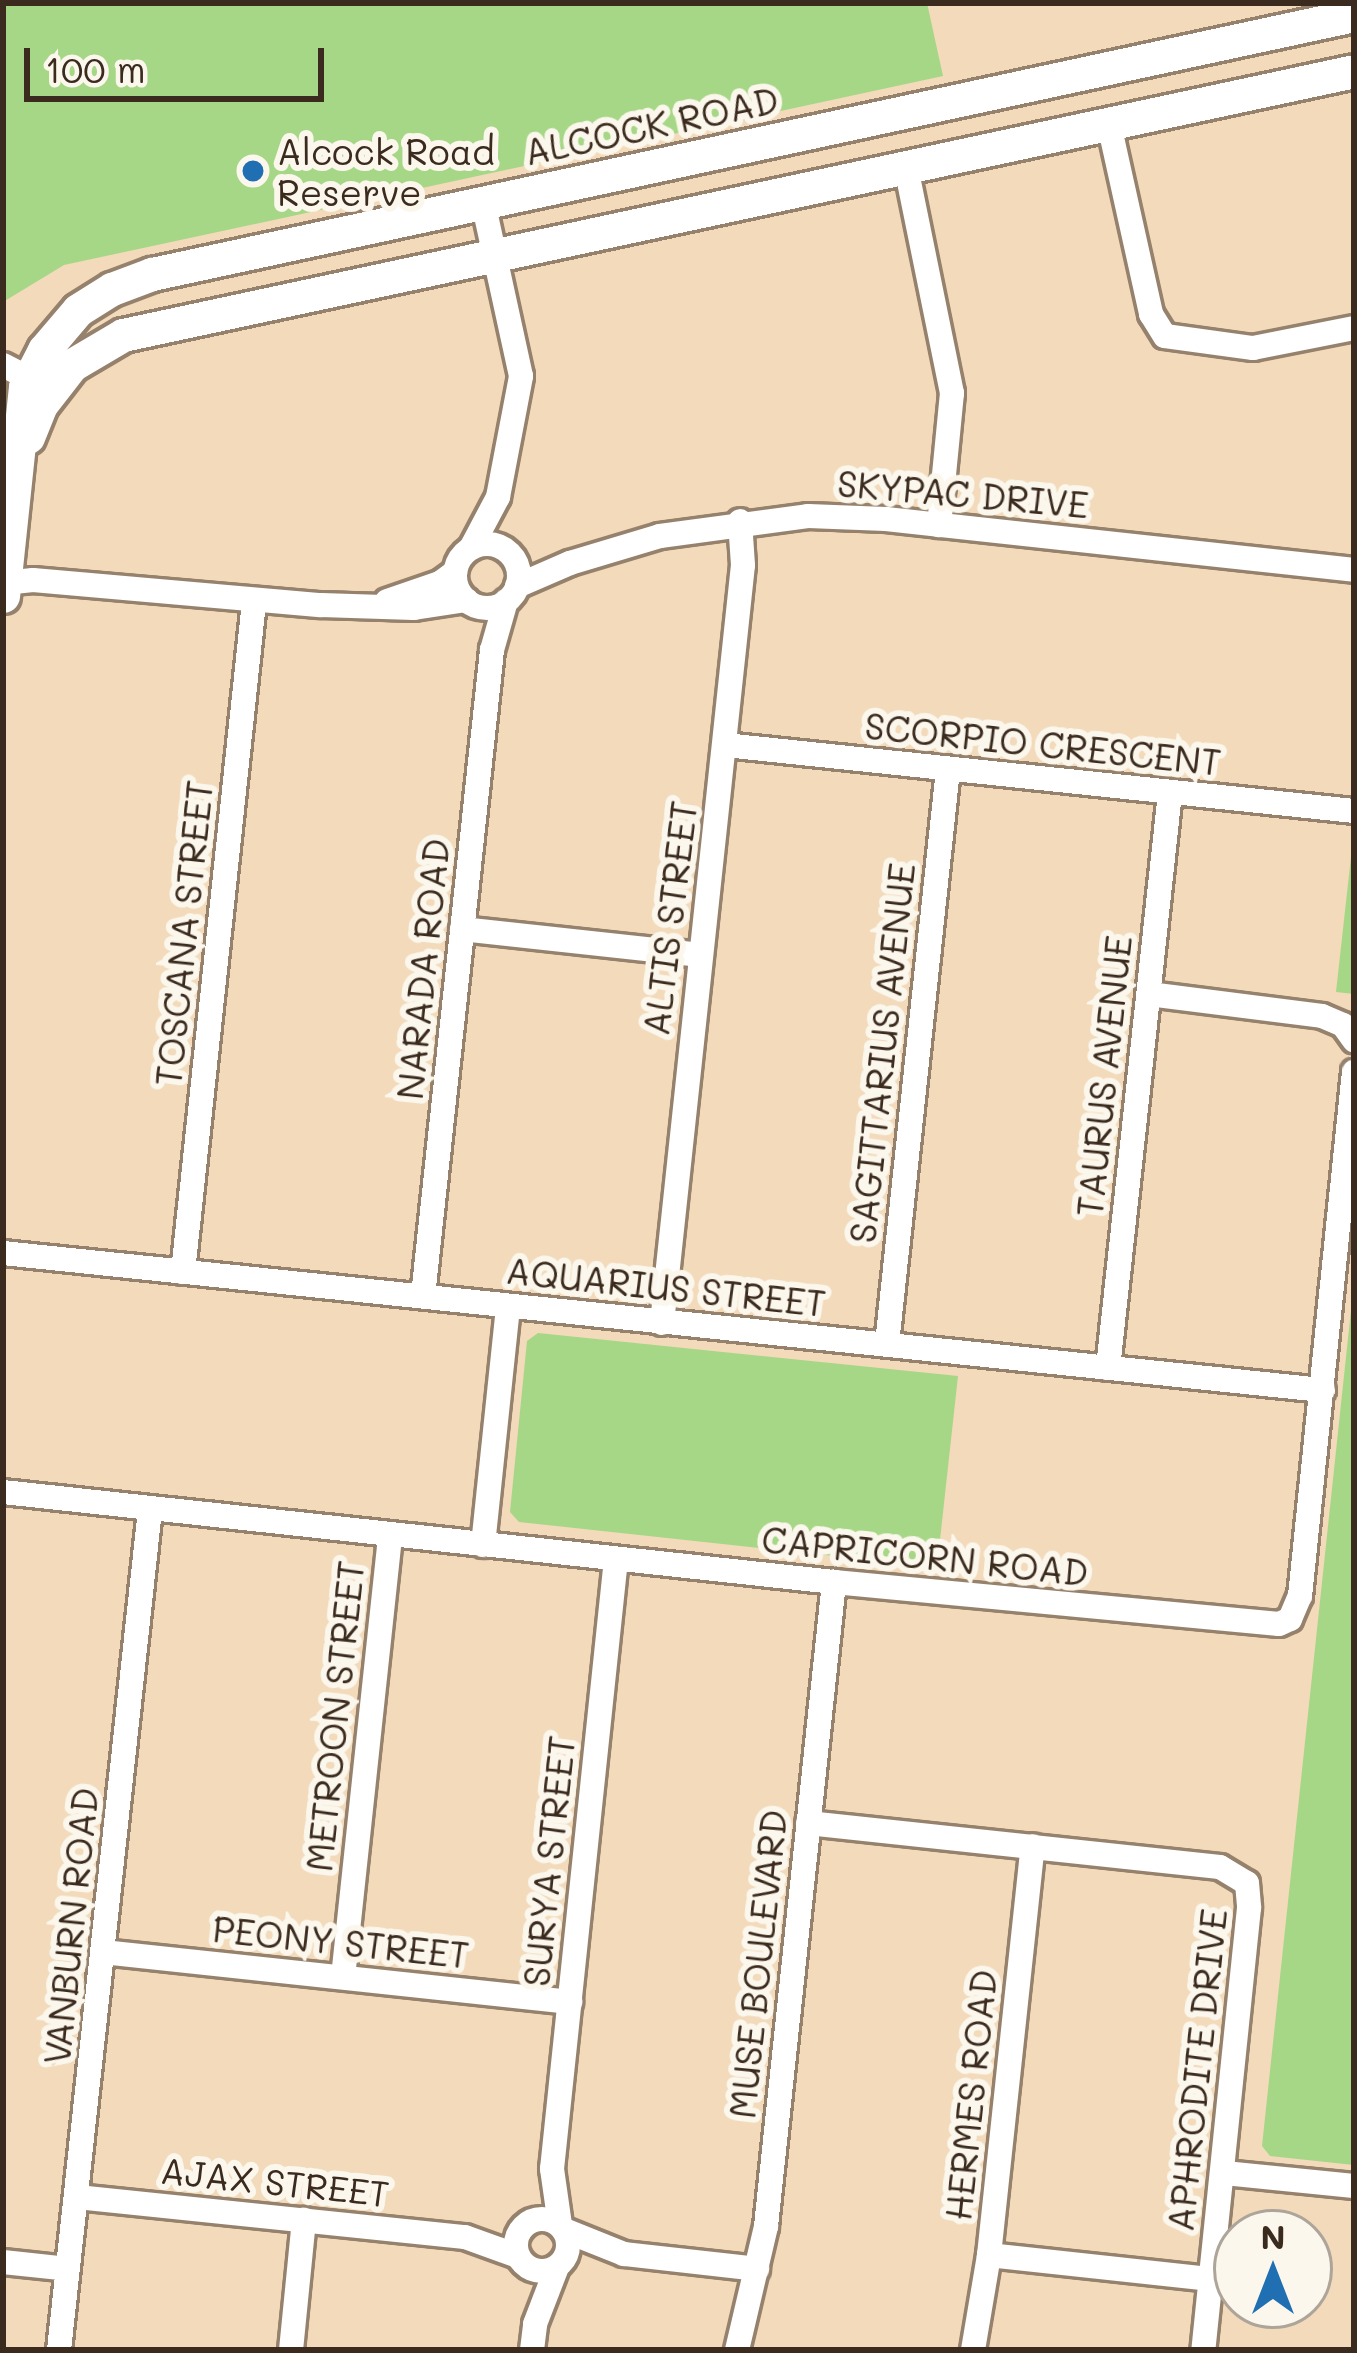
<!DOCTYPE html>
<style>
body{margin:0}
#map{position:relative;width:1357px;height:2353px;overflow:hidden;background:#f2dabb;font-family:Mali,sans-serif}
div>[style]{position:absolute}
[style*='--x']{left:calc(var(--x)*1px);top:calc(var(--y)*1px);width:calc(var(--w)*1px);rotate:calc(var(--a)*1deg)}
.green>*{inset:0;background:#a5d786}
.roads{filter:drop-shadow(3px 0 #96826c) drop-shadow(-3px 0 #96826c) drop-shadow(0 3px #96826c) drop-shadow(0 -3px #96826c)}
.street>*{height:24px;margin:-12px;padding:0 12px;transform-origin:12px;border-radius:12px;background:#fff}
.street>.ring{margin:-12px;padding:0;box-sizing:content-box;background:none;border:24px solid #fff;border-radius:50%}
.secondary>*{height:33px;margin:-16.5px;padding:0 16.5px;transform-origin:16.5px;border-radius:16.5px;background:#fff}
.dots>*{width:33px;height:33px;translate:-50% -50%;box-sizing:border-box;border:6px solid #fbf7ec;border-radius:50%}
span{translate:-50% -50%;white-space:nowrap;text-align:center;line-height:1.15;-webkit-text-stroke:12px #fbf7ec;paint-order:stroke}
.street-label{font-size:36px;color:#3b2a1e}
.poi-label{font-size:36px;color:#3b2a1e}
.left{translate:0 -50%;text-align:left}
.frame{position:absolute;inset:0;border:6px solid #3b2a1e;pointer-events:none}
.north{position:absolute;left:1213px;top:2209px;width:120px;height:120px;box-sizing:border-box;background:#fbf7ec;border:3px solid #aea59a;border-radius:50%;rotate:0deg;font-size:33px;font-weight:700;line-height:48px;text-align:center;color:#3b2a1e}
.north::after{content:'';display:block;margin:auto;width:42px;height:54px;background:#1f6fb2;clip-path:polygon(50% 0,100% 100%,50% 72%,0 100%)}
.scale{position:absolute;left:24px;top:48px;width:300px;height:54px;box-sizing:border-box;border:6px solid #3b2a1e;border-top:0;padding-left:15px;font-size:36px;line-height:42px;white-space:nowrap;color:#3b2a1e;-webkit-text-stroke:9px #fbf7ec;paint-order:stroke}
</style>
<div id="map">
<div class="green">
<div style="clip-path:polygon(3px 3px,927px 3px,943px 76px,64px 265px,3px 302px)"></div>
<div style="clip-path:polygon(1352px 848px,1354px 849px,1354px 994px,1336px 992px)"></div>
<div style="clip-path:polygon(1354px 1282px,1354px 2165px,1270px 2156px,1262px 2146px)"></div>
<div style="clip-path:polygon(538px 1333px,958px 1376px,937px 1567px,519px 1522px,510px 1512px,527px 1341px)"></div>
</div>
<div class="roads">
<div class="street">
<div style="--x:1109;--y:124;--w:195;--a:77.5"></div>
<div style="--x:1151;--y:314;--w:26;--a:58"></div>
<div style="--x:1165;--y:336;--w:89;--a:7.8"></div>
<div style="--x:1253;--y:348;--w:103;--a:-11.2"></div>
<div style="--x:906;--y:167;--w:231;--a:78.5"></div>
<div style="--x:952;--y:393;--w:133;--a:95.6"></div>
<div style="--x:3;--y:365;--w:46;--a:27.1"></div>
<div class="ring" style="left:455px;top:544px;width:40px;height:40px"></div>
<div style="--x:471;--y:548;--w:58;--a:-62.1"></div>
<div style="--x:498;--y:497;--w:123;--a:-79.2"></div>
<div style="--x:521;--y:376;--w:179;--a:-102.3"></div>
<div style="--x:4;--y:583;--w:29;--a:-6"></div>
<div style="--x:33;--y:580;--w:289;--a:5"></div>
<div style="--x:321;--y:605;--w:93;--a:1.8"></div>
<div style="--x:414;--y:608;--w:53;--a:-8.7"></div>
<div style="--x:517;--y:586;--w:58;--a:-23.5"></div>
<div style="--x:570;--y:563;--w:94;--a:-16.7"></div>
<div style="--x:660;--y:536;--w:149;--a:-7.7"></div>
<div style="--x:808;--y:516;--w:78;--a:2.2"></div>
<div style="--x:886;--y:519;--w:471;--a:6.2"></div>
<div style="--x:387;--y:601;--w:56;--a:-18.8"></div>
<div style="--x:440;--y:583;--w:19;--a:-36"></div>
<div style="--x:725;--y:745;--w:632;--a:5.99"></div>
<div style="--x:462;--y:929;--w:240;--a:6.2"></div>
<div style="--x:1149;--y:994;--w:174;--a:7.2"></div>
<div style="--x:1322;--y:1016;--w:23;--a:23"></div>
<div style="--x:1343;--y:1025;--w:19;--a:54"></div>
<div style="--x:3;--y:1253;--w:1327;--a:5.93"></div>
<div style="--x:183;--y:1272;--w:674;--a:-83.95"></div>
<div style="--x:423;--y:1296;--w:650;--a:-83.9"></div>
<div style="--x:492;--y:650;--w:51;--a:-74.1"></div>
<div style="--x:662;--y:1323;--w:762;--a:-83.9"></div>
<div style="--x:743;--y:565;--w:44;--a:-93.9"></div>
<div style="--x:887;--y:1344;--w:578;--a:-83.94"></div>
<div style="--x:1108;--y:1368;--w:578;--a:-83.85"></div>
<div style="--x:3;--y:1492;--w:836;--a:6.18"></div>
<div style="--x:834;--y:1582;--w:447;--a:5.4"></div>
<div style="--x:1279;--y:1624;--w:12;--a:-24"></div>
<div style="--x:1290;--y:1619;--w:25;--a:-67"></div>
<div style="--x:1300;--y:1596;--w:527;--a:-84.12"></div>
<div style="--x:483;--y:1545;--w:240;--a:-84"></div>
<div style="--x:808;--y:1823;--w:414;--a:6.1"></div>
<div style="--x:1220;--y:1867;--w:31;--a:31"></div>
<div style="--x:1247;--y:1883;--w:25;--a:85"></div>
<div style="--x:1249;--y:1908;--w:444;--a:95.9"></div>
<div style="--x:103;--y:1952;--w:470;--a:6.1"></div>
<div style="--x:343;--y:1977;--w:444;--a:-83.9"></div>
<div style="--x:1224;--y:2173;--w:131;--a:5.7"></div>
<div style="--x:77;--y:2197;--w:390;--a:5.9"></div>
<div style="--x:465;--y:2237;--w:56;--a:19.7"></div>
<div class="ring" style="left:516px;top:2219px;width:28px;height:28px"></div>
<div style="--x:560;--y:2225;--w:57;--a:-98.1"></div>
<div style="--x:552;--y:2169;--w:613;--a:-84.01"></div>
<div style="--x:564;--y:2230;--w:65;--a:21.8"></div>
<div style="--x:624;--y:2254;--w:134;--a:6.4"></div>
<div style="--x:989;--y:2255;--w:223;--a:6.2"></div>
<div style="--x:3;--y:2262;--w:65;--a:6.1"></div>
<div style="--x:59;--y:2350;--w:846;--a:-83.82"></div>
<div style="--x:291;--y:2350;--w:131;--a:-84.3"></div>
<div style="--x:532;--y:2350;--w:26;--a:-83"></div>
<div style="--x:535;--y:2324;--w:61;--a:-68.9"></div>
<div style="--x:737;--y:2350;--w:127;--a:-76.8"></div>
<div style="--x:766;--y:2226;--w:648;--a:-83.97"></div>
<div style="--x:973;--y:2350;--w:96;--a:-80.4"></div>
<div style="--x:989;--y:2255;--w:411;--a:-83.9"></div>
</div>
<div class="secondary">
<div style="--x:28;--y:437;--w:35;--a:-68"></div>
<div style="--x:41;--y:405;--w:51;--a:-52.2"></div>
<div style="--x:72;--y:365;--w:59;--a:-30.5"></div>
<div style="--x:123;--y:335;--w:1259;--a:-12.1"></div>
<div style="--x:3;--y:596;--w:210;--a:-84"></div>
<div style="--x:25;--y:387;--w:42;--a:-62.8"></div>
<div style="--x:44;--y:350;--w:52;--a:-49.6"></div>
<div style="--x:78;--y:310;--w:40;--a:-32"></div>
<div style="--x:112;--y:289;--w:43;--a:-20.6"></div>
<div style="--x:152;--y:274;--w:1230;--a:-12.16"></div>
</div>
</div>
<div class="dots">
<div style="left:253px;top:171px;background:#1f6fb2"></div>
</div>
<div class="street-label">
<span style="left:651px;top:125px;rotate:-12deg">ALCOCK ROAD</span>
<span style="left:963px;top:493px;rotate:5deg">SKYPAC DRIVE</span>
<span style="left:1043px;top:743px;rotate:6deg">SCORPIO CRESCENT</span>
<span style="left:669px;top:918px;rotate:-83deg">ALTIS STREET</span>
<span style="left:183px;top:933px;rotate:-84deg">TOSCANA STREET</span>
<span style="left:422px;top:969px;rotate:-84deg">NARADA ROAD</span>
<span style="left:881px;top:1053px;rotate:-84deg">SAGITTARIUS AVENUE</span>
<span style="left:1103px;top:1076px;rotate:-84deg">TAURUS AVENUE</span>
<span style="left:666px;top:1286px;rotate:6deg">AQUARIUS STREET</span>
<span style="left:925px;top:1555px;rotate:6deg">CAPRICORN ROAD</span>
<span style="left:334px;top:1716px;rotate:-84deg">METROON STREET</span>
<span style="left:548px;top:1861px;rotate:-84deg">SURYA STREET</span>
<span style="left:70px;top:1926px;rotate:-84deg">VANBURN ROAD</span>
<span style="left:341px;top:1941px;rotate:6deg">PEONY STREET</span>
<span style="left:757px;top:1964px;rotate:-84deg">MUSE BOULEVARD</span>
<span style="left:1196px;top:2070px;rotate:-84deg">APHRODITE DRIVE</span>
<span style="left:970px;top:2095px;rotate:-84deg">HERMES ROAD</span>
<span style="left:275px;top:2181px;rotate:6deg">AJAX STREET</span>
</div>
<div class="poi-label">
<span class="left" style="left:277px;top:171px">Alcock Road<br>Reserve</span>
</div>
<div class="frame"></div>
<div class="north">N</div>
<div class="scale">100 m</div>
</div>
